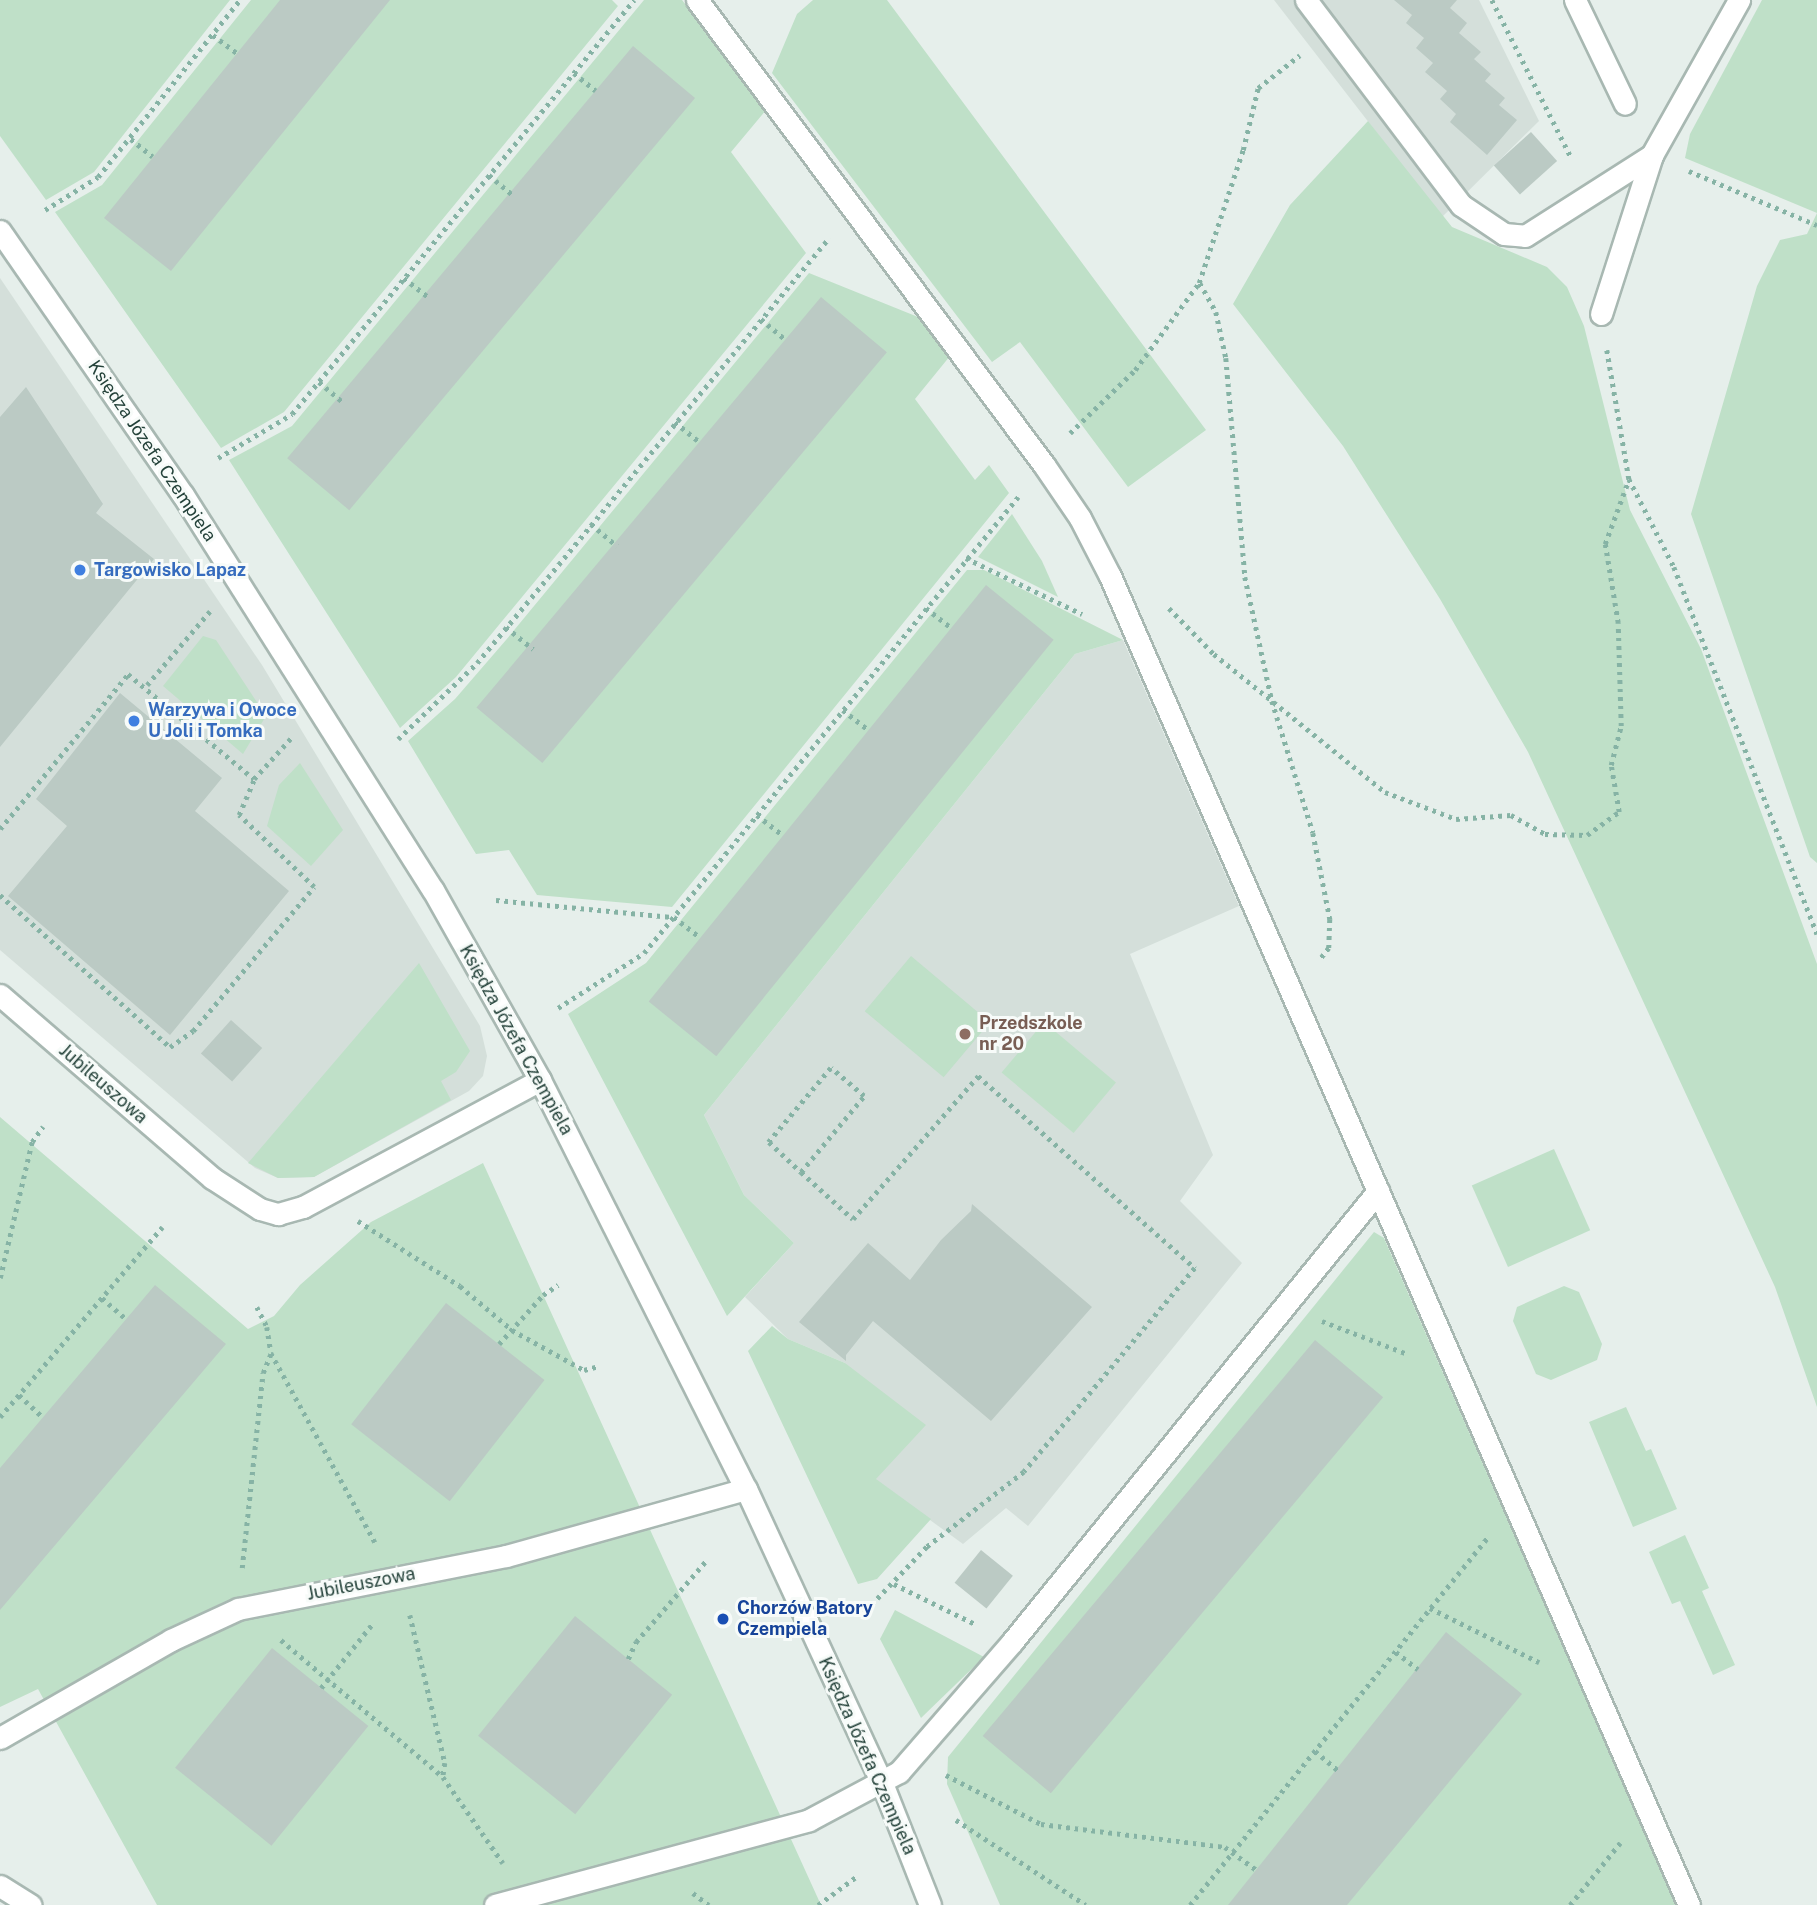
<!DOCTYPE html>
<meta charset="utf-8">
<style>
body{margin:0}
#map{position:relative;width:1817px;height:1905px;overflow:hidden;background:#e6efeb;font-family:"Public Sans",sans-serif}
div>[style]{position:absolute}
[style*='--x']{left:calc(var(--x)*1px);top:calc(var(--y)*1px);width:calc(var(--w)*1px);rotate:calc(var(--a)*1deg)}
.built>*{inset:0;background:#d4dfda}
.green>*{inset:0;background:#bfe0c8;transform-origin:0 0}
.building>*{inset:0;background:#bbcac4;transform-origin:0 0}
.path>*{height:4.5px;margin-top:-2.25px;transform-origin:0;background:repeating-linear-gradient(90deg,#86b3a5 0 3.5px,transparent 0 8.5px)}
.roads{filter:drop-shadow(2px 0 #a8b8b2) drop-shadow(-2px 0 #a8b8b2) drop-shadow(0 2px #a8b8b2) drop-shadow(0 -2px #a8b8b2)}
.lane>*{height:21px;margin:-10.5px;padding:0 10.5px;transform-origin:10.5px;border-radius:10.5px;background:#fff}
.street>*{height:21px;margin:-10.5px;padding:0 10.5px;transform-origin:10.5px;border-radius:10.5px;background:#fff}
.dots>*{width:19px;height:19px;translate:-50% -50%;box-sizing:border-box;border:4px solid #f7fbf9;border-radius:50%}
span{translate:-50% -50%;white-space:nowrap;text-align:center;line-height:1.15;-webkit-text-stroke:6px #f7fbf9;paint-order:stroke}
.street-label{font-size:18px;color:#24423a}
.shop-label{font-size:18px;color:#366cbe;font-weight:700}
.left{translate:0 -50%;text-align:left}
.education-label{font-size:18px;color:#785e54;font-weight:700}
.transit-label{font-size:18px;color:#164399;font-weight:700}
</style>
<div id="map">
<div class="built">
<div style="clip-path:polygon(1274px 0,1479px 0,1539px 121px,1442px 217px)"></div>
<div style="clip-path:polygon(0 278px,262px 665px,480px 1026px,487px 1056px,483px 1076px,469px 1091px,314px 1177px,278px 1178px,255px 1168px,0 950px)"></div>
<div style="clip-path:polygon(1123px 640px,1239px 906px,1130px 954px,1213px 1155px,1180px 1201px,1242px 1263px,1028px 1526px,1006px 1508px,963px 1544px,875px 1480px,845px 1363px,788px 1339px,745px 1297px,794px 1243px,744px 1195px,704px 1115px,1075px 654px)"></div>
</div>
<div class="green">
<div style="clip-path:polygon(0 0,230px 0,94px 172px,46px 200px,0 136px)"></div>
<div style="clip-path:polygon(251px 0,612px 0,618px 6px,284px 412px,221px 448px,55px 212px,102px 185px)"></div>
<div style="clip-path:polygon(644px 0,682px 0,766px 110px,731px 152px,806px 253px,456px 677px,400px 728px,229px 460px,292px 426px)"></div>
<div style="clip-path:polygon(813px 0,887px 0,1206px 430px,1128px 487px,1020px 342px,992px 362px,772px 73px,797px 14px)"></div>
<div style="clip-path:polygon(1762px 0,1817px 0,1817px 213px,1685px 158px,1690px 134px)"></div>
<div style="clip-path:polygon(1368px 121px,1452px 227px,1547px 267px,1567px 287px,1584px 326px,1630px 510px,1701px 649px,1817px 964px,1817px 1407px,1775px 1287px,1528px 752px,1440px 599px,1343px 446px,1233px 304px,1290px 205px)"></div>
<div style="clip-path:polygon(1817px 213px,1817px 863px,1810px 857px,1691px 514px,1757px 286px,1780px 240px,1807px 234px)"></div>
<div style="clip-path:polygon(809px 273px,923px 319px,950px 356px,915px 399px,975px 480px,989px 465px,1009px 493px,672px 907px,537px 895px,509px 850px,476px 854px,408px 741px,455px 699px,506px 640px)"></div>
<div style="clip-path:polygon(1012px 514px,1042px 561px,1058px 597px,978px 557px)"></div>
<div style="clip-path:polygon(967px 570px,984px 570px,1123px 640px,1075px 654px,704px 1115px,744px 1195px,794px 1243px,727px 1316px,568px 1014px,646px 963px)"></div>
<div style="clip-path:polygon(203px 636px,216px 640px,266px 716px,243px 754px,163px 686px)"></div>
<div style="clip-path:polygon(300px 763px,343px 830px,311px 866px,267px 826px,279px 785px)"></div>
<div style="left:911px;top:956px;width:103px;height:72px;rotate:40deg"></div>
<div style="clip-path:polygon(419px 963px,470px 1051px,456px 1072px,441px 1081px,451px 1100px,314px 1177px,278px 1178px,248px 1163px)"></div>
<div style="left:1044px;top:1022px;width:94px;height:66px;rotate:40deg"></div>
<div style="clip-path:polygon(0 1117px,248px 1329px,274px 1316px,300px 1285px,371px 1222px,483px 1163px,821px 1905px,157px 1905px,38px 1689px,0 1707px)"></div>
<div style="left:1554px;top:1149px;width:89px;height:90px;rotate:66deg"></div>
<div style="clip-path:polygon(1374px 1232px,1384px 1238px,1676px 1905px,1000px 1905px,947px 1784px,948px 1757px)"></div>
<div style="clip-path:polygon(1564px 1286px,1579px 1292px,1602px 1344px,1597px 1360px,1551px 1380px,1536px 1374px,1513px 1321px,1517px 1307px)"></div>
<div style="clip-path:polygon(772px 1326px,788px 1339px,845px 1363px,926px 1425px,876px 1479px,931px 1519px,877px 1579px,858px 1584px,748px 1351px)"></div>
<div style="clip-path:polygon(1626px 1407px,1646px 1451px,1651px 1449px,1677px 1509px,1633px 1527px,1589px 1422px)"></div>
<div style="clip-path:polygon(1685px 1535px,1709px 1588px,1702px 1591px,1735px 1665px,1713px 1675px,1680px 1601px,1672px 1604px,1649px 1552px)"></div>
<div style="clip-path:polygon(895px 1610px,984px 1657px,921px 1718px,880px 1639px)"></div>
</div>
<div class="building">
<div style="clip-path:polygon(280px 0,390px 0,171px 271px,104px 218px)"></div>
<div style="clip-path:polygon(1394px 0,1457px 0,1450px 8px,1467px 23px,1459px 33px,1481px 52px,1474px 59px,1491px 74px,1485px 81px,1505px 98px,1499px 105px,1517px 120px,1487px 155px,1450px 122px,1456px 114px,1440px 99px,1447px 91px,1425px 72px,1433px 63px,1416px 48px,1424px 38px,1406px 23px,1412px 15px)"></div>
<div style="left:633px;top:46px;width:81px;height:538px;rotate:40deg"></div>
<div style="left:1531px;top:132px;width:39px;height:50px;rotate:48deg"></div>
<div style="left:821px;top:297px;width:86px;height:536px;rotate:40deg"></div>
<div style="clip-path:polygon(26px 387px,103px 504px,96px 513px,154px 559px,0 747px,0 417px)"></div>
<div style="left:986px;top:585px;width:87px;height:536px;rotate:39deg"></div>
<div style="clip-path:polygon(120px 693px,222px 778px,195px 811px,289px 891px,170px 1035px,8px 896px,67px 826px,36px 799px)"></div>
<div style="left:231px;top:1020px;width:42px;height:45px;rotate:42deg"></div>
<div style="clip-path:polygon(972px 1204px,1092px 1307px,991px 1421px,873px 1321px,846px 1355px,846px 1361px,799px 1322px,868px 1243px,910px 1280px,941px 1240px,971px 1211px)"></div>
<div style="clip-path:polygon(155px 1285px,226px 1344px,0 1610px,0 1468px)"></div>
<div style="left:446px;top:1303px;width:125px;height:154px;rotate:38deg"></div>
<div style="left:1315px;top:1340px;width:89px;height:517px;rotate:40deg"></div>
<div style="left:981px;top:1550px;width:41px;height:42px;rotate:39deg"></div>
<div style="left:575px;top:1616px;width:125px;height:154px;rotate:39deg"></div>
<div style="clip-path:polygon(1446px 1632px,1522px 1694px,1347px 1905px,1228px 1905px)"></div>
<div style="left:272px;top:1648px;width:124px;height:154px;rotate:39deg"></div>
</div>
<div class="path">
<div style="--x:1492;--y:0;--w:178;--a:63.3"></div>
<div style="--x:213;--y:35;--w:30;--a:37"></div>
<div style="--x:574;--y:73;--w:28;--a:39"></div>
<div style="--x:131;--y:139;--w:28;--a:39"></div>
<div style="--x:1689;--y:171;--w:139;--a:22.9"></div>
<div style="--x:489;--y:175;--w:30;--a:40"></div>
<div style="--x:45;--y:210;--w:62;--a:-31.9"></div>
<div style="--x:98;--y:177;--w:227;--a:-51.3"></div>
<div style="--x:404;--y:278;--w:31;--a:38"></div>
<div style="--x:1200;--y:283;--w:33;--a:61"></div>
<div style="--x:1216;--y:312;--w:47;--a:77.7"></div>
<div style="--x:1226;--y:358;--w:220;--a:85"></div>
<div style="--x:1245;--y:577;--w:127;--a:77.7"></div>
<div style="--x:1272;--y:701;--w:138;--a:72.7"></div>
<div style="--x:1313;--y:833;--w:88;--a:78.8"></div>
<div style="--x:1330;--y:919;--w:29;--a:92"></div>
<div style="--x:1329;--y:948;--w:16;--a:128"></div>
<div style="--x:761;--y:319;--w:33;--a:40"></div>
<div style="--x:1607;--y:350;--w:131;--a:80.3"></div>
<div style="--x:1629;--y:479;--w:99;--a:62.9"></div>
<div style="--x:1674;--y:567;--w:394;--a:68.7"></div>
<div style="--x:319;--y:382;--w:31;--a:40"></div>
<div style="--x:675;--y:422;--w:33;--a:39"></div>
<div style="--x:1070;--y:433;--w:91;--a:-44.1"></div>
<div style="--x:1135;--y:370;--w:108;--a:-53.7"></div>
<div style="--x:1199;--y:283;--w:140;--a:-71.7"></div>
<div style="--x:1243;--y:150;--w:64;--a:-76.4"></div>
<div style="--x:1258;--y:88;--w:53;--a:-38.2"></div>
<div style="--x:218;--y:458;--w:86;--a:-30.7"></div>
<div style="--x:292;--y:414;--w:537;--a:-50.44"></div>
<div style="--x:591;--y:524;--w:34;--a:40"></div>
<div style="--x:966;--y:558;--w:129;--a:25.8"></div>
<div style="--x:165;--y:576;--w:21;--a:-41"></div>
<div style="--x:926;--y:608;--w:31;--a:38"></div>
<div style="--x:1169;--y:608;--w:64;--a:45.6"></div>
<div style="--x:1214;--y:654;--w:220;--a:38.9"></div>
<div style="--x:1385;--y:792;--w:76;--a:20.8"></div>
<div style="--x:1456;--y:819;--w:55;--a:-4.2"></div>
<div style="--x:1511;--y:815;--w:39;--a:29"></div>
<div style="--x:1545;--y:834;--w:42;--a:1.4"></div>
<div style="--x:1587;--y:835;--w:39;--a:-36"></div>
<div style="--x:1619;--y:812;--w:48;--a:-99.7"></div>
<div style="--x:1611;--y:765;--w:40;--a:-75.6"></div>
<div style="--x:1621;--y:726;--w:103;--a:-91.7"></div>
<div style="--x:1618;--y:623;--w:80;--a:-99.3"></div>
<div style="--x:1605;--y:544;--w:69;--a:-69.7"></div>
<div style="--x:506;--y:627;--w:35;--a:39"></div>
<div style="--x:147;--y:685;--w:97;--a:-49.6"></div>
<div style="--x:843;--y:710;--w:31;--a:38"></div>
<div style="--x:398;--y:739;--w:110;--a:-43.9"></div>
<div style="--x:477;--y:663;--w:552;--a:-50.37"></div>
<div style="--x:757;--y:815;--w:31;--a:38"></div>
<div style="--x:0;--y:829;--w:201;--a:-50.4"></div>
<div style="--x:128;--y:674;--w:164;--a:39.8"></div>
<div style="--x:254;--y:779;--w:57;--a:-47.9"></div>
<div style="--x:0;--y:895;--w:228;--a:41.8"></div>
<div style="--x:170;--y:1047;--w:28;--a:-35"></div>
<div style="--x:193;--y:1031;--w:188;--a:-50"></div>
<div style="--x:314;--y:887;--w:104;--a:-136.2"></div>
<div style="--x:239;--y:815;--w:39;--a:-67"></div>
<div style="--x:496;--y:900;--w:179;--a:5.5"></div>
<div style="--x:674;--y:917;--w:31;--a:38"></div>
<div style="--x:558;--y:1008;--w:102;--a:-32.6"></div>
<div style="--x:644;--y:953;--w:590;--a:-50.64"></div>
<div style="--x:801;--y:1172;--w:99;--a:-50.3"></div>
<div style="--x:864;--y:1096;--w:43;--a:-139.7"></div>
<div style="--x:831;--y:1068;--w:97;--a:130"></div>
<div style="--x:769;--y:1142;--w:44;--a:43.2"></div>
<div style="--x:801;--y:1172;--w:70;--a:42.1"></div>
<div style="--x:853;--y:1219;--w:190;--a:-48.8"></div>
<div style="--x:978;--y:1076;--w:290;--a:41.5"></div>
<div style="--x:1195;--y:1268;--w:266;--a:130"></div>
<div style="--x:1024;--y:1472;--w:123;--a:142.3"></div>
<div style="--x:927;--y:1547;--w:95;--a:133.7"></div>
<div style="--x:358;--y:1221;--w:121;--a:32.5"></div>
<div style="--x:460;--y:1286;--w:68;--a:40.2"></div>
<div style="--x:512;--y:1330;--w:82;--a:29.1"></div>
<div style="--x:584;--y:1370;--w:16;--a:-15"></div>
<div style="--x:0;--y:1278;--w:140;--a:-76.8"></div>
<div style="--x:32;--y:1142;--w:19;--a:-55"></div>
<div style="--x:102;--y:1298;--w:32;--a:41"></div>
<div style="--x:257;--y:1307;--w:22;--a:63"></div>
<div style="--x:267;--y:1327;--w:26;--a:81"></div>
<div style="--x:271;--y:1353;--w:216;--a:61.2"></div>
<div style="--x:1322;--y:1321;--w:89;--a:21.1"></div>
<div style="--x:499;--y:1344;--w:66;--a:-48.1"></div>
<div style="--x:543;--y:1295;--w:18;--a:-34"></div>
<div style="--x:19;--y:1395;--w:33;--a:43"></div>
<div style="--x:0;--y:1417;--w:250;--a:-49.5"></div>
<div style="--x:242;--y:1568;--w:196;--a:-83.9"></div>
<div style="--x:263;--y:1373;--w:22;--a:-68"></div>
<div style="--x:894;--y:1584;--w:90;--a:26.3"></div>
<div style="--x:1430;--y:1608;--w:122;--a:26.4"></div>
<div style="--x:410;--y:1615;--w:152;--a:76.7"></div>
<div style="--x:445;--y:1763;--w:14;--a:98"></div>
<div style="--x:443;--y:1777;--w:105;--a:55.1"></div>
<div style="--x:281;--y:1640;--w:212;--a:40.2"></div>
<div style="--x:1396;--y:1652;--w:28;--a:38"></div>
<div style="--x:628;--y:1659;--w:19;--a:-65"></div>
<div style="--x:636;--y:1642;--w:107;--a:-49.2"></div>
<div style="--x:321;--y:1688;--w:83;--a:-51.3"></div>
<div style="--x:1315;--y:1751;--w:30;--a:40"></div>
<div style="--x:946;--y:1775;--w:107;--a:27.3"></div>
<div style="--x:1041;--y:1824;--w:185;--a:7.1"></div>
<div style="--x:1225;--y:1847;--w:39;--a:36"></div>
<div style="--x:956;--y:1820;--w:155;--a:33.2"></div>
<div style="--x:693;--y:1893;--w:20;--a:37"></div>
<div style="--x:818;--y:1905;--w:47;--a:-36.4"></div>
<div style="--x:1190;--y:1905;--w:472;--a:-51"></div>
<div style="--x:1570;--y:1905;--w:80;--a:-51.1"></div>
</div>
<div class="roads">
<div class="lane">
<div style="--x:697;--y:0;--w:580;--a:53.27"></div>
<div style="--x:1044;--y:465;--w:64;--a:55.8"></div>
<div style="--x:1080;--y:518;--w:65;--a:62.7"></div>
<div style="--x:1110;--y:576;--w:1450;--a:66.46"></div>
<div style="--x:1306;--y:0;--w:257;--a:52.9"></div>
<div style="--x:1461;--y:205;--w:52;--a:34"></div>
<div style="--x:1504;--y:234;--w:21;--a:5"></div>
<div style="--x:1525;--y:236;--w:151;--a:-32.5"></div>
<div style="--x:1575;--y:0;--w:115;--a:64.3"></div>
<div style="--x:1601;--y:314;--w:167;--a:-72.2"></div>
<div style="--x:1652;--y:155;--w:178;--a:-60.7"></div>
<div style="--x:0;--y:1738;--w:197;--a:-29.8"></div>
<div style="--x:171;--y:1640;--w:74;--a:-24.8"></div>
<div style="--x:238;--y:1609;--w:273;--a:-11.2"></div>
<div style="--x:506;--y:1556;--w:249;--a:-15.6"></div>
<div style="--x:0;--y:1886;--w:36;--a:32"></div>
<div style="--x:495;--y:1905;--w:325;--a:-15.1"></div>
<div style="--x:809;--y:1820;--w:102;--a:-28.1"></div>
<div style="--x:899;--y:1772;--w:172;--a:-49"></div>
<div style="--x:1012;--y:1642;--w:581;--a:-50.94"></div>
</div>
<div class="street">
<div style="--x:0;--y:231;--w:321;--a:55.3"></div>
<div style="--x:183;--y:495;--w:467;--a:57.7"></div>
<div style="--x:433;--y:890;--w:218;--a:60.6"></div>
<div style="--x:540;--y:1080;--w:458;--a:63.3"></div>
<div style="--x:746;--y:1489;--w:324;--a:65.2"></div>
<div style="--x:882;--y:1783;--w:131;--a:68.5"></div>
<div style="--x:0;--y:995;--w:280;--a:40.8"></div>
<div style="--x:212;--y:1178;--w:57;--a:32.9"></div>
<div style="--x:260;--y:1209;--w:19;--a:16"></div>
<div style="--x:278;--y:1214;--w:26;--a:-16"></div>
<div style="--x:303;--y:1207;--w:269;--a:-28.2"></div>
</div>
</div>
<div class="dots">
<div style="left:80px;top:570px;background:#3f7fe0"></div>
<div style="left:134px;top:721px;background:#3f7fe0"></div>
<div style="left:965px;top:1034px;background:#8d6e63"></div>
<div style="left:723px;top:1619px;background:#1a4fb4"></div>
</div>
<div class="street-label">
<span style="left:152px;top:451px;rotate:56deg">Księdza Józefa Czempiela</span>
<span style="left:516px;top:1040px;rotate:61deg">Księdza Józefa Czempiela</span>
<span style="left:103px;top:1084px;rotate:41deg">Jubileuszowa</span>
<span style="left:361px;top:1584px;rotate:-11deg">Jubileuszowa</span>
<span style="left:867px;top:1756px;rotate:66deg">Księdza Józefa Czempiela</span>
</div>
<div class="shop-label">
<span class="left" style="left:94px;top:570px">Targowisko Lapaz</span>
<span class="left" style="left:148px;top:721px">Warzywa i Owoce<br>U Joli i Tomka</span>
</div>
<div class="education-label">
<span class="left" style="left:979px;top:1034px">Przedszkole<br>nr 20</span>
</div>
<div class="transit-label">
<span class="left" style="left:737px;top:1619px">Chorzów Batory<br>Czempiela</span>
</div>
</div>
